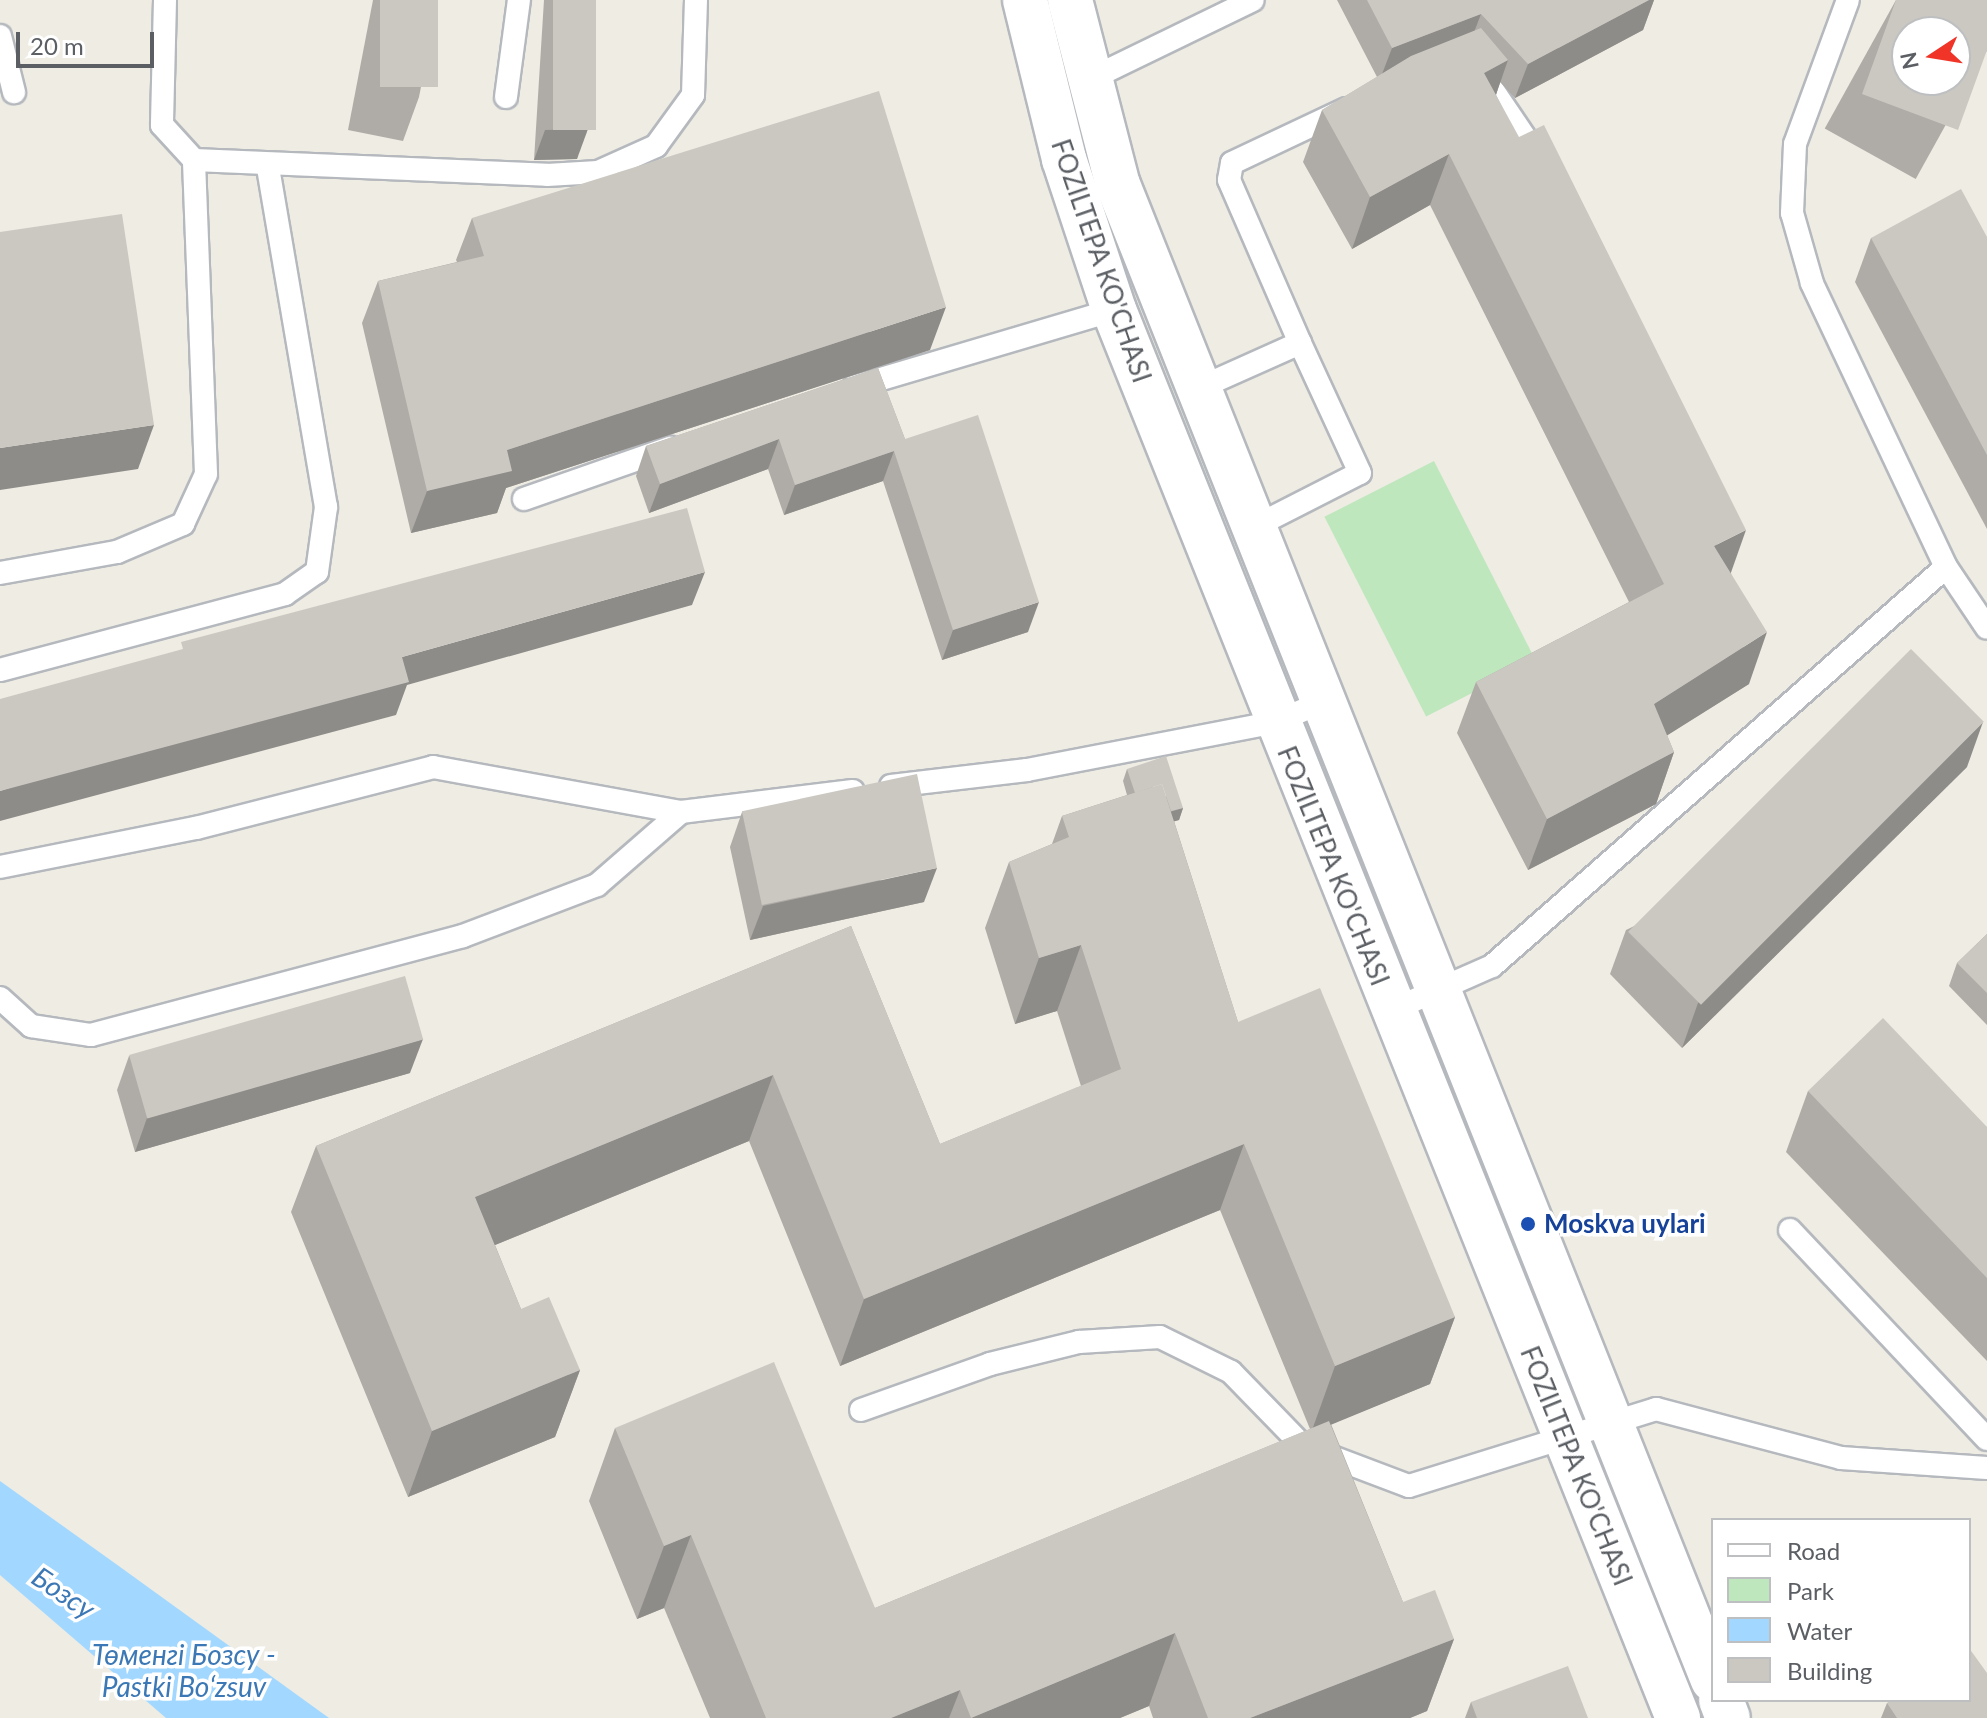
<!DOCTYPE html>
<meta charset="utf-8">
<style>
body{margin:0}
#map{position:relative;width:1987px;height:1718px;overflow:hidden;background:#eeece3;font-family:Lato,sans-serif}
div>[style]{position:absolute}
[style*='--x']{left:calc(var(--x)*1px);top:calc(var(--y)*1px);width:calc(var(--w)*1px);rotate:calc(var(--a)*1deg)}
.green>*{inset:0;background:#bfe7be;transform-origin:0 0}
.water>*{inset:0;background:#a2d8ff}
.roads{filter:drop-shadow(2px 0 #b5b9be) drop-shadow(-2px 0 #b5b9be) drop-shadow(0 2px #b5b9be) drop-shadow(0 -2px #b5b9be)}
.service>*{height:22px;margin:-11px;padding:0 11px;transform-origin:11px;border-radius:11px;background:#fff}
.secondary>*{height:44px;margin:-22px;padding:0 22px;transform-origin:22px;border-radius:22px;background:#fff}
.wall>*{inset:0;background:#afaca7;transform-origin:0 0}
.shaded-wall>*{inset:0;background:#8e8c88}
.building>*{inset:0;background:#cbc8c2;transform-origin:0 0}
.dots>*{width:22px;height:22px;translate:-50% -50%;box-sizing:border-box;border:4px solid #fff;border-radius:50%}
span{translate:-50% -50%;white-space:nowrap;text-align:center;line-height:1.15;-webkit-text-stroke:7px #fff;paint-order:stroke}
.street-label{font-size:26px;color:#5b5f64}
.transit-label{font-size:26px;color:#164399;font-weight:700}
.left{translate:0 -50%;text-align:left}
.water-label{font-size:28px;color:#3b78b5;font-style:italic}
.legend{position:absolute;left:1711px;top:1518px;width:260px;height:184px;box-sizing:border-box;background:#fff;border:2px solid #bdbfc1;margin:0;padding:10px 14px;list-style:none;font-size:24px;color:#5b5f64}
.legend li{display:flex;align-items:center;gap:16px;height:40px}
.legend b{width:40px;border:2px solid #bdbfc1}
.north{position:absolute;left:1891px;top:16px;width:80px;height:80px;box-sizing:border-box;background:#fff;border:2px solid #bdbfc1;border-radius:50%;rotate:258deg;font-size:22px;font-weight:700;line-height:32px;text-align:center;color:#5b5f64}
.north::after{content:'';display:block;margin:auto;width:28px;height:36px;background:#f03427;clip-path:polygon(50% 0,100% 100%,50% 72%,0 100%)}
.scale{position:absolute;left:16px;top:32px;width:138px;height:36px;box-sizing:border-box;border:4px solid #5b5f64;border-top:0;padding-left:10px;font-size:24px;line-height:28px;white-space:nowrap;color:#5b5f64;-webkit-text-stroke:6px #fff;paint-order:stroke}
</style>
<div id="map">
<div class="green">
<div style="left:1434px;top:461px;width:224px;height:123px;rotate:63deg"></div>
</div>
<div class="water">
<div style="clip-path:polygon(0 1481px,116px 1564px,329px 1718px,166px 1718px,0 1575px)"></div>
</div>
<div class="roads">
<div class="service">
<div style="--x:165;--y:0;--w:125;--a:91.4"></div>
<div style="--x:162;--y:125;--w:47;--a:47.6"></div>
<div style="--x:194;--y:160;--w:353;--a:2.4"></div>
<div style="--x:547;--y:175;--w:51;--a:-3.4"></div>
<div style="--x:598;--y:172;--w:64;--a:-24.1"></div>
<div style="--x:656;--y:146;--w:63;--a:-54"></div>
<div style="--x:693;--y:95;--w:95;--a:-88.2"></div>
<div style="--x:0;--y:36;--w:58;--a:76"></div>
<div style="--x:1480;--y:71;--w:105;--a:55.9"></div>
<div style="--x:1088;--y:80;--w:183;--a:-25.9"></div>
<div style="--x:506;--y:97;--w:98;--a:-82.4"></div>
<div style="--x:854;--y:387;--w:271;--a:-16.5"></div>
<div style="--x:1197;--y:389;--w:113;--a:-24.1"></div>
<div style="--x:1300;--y:343;--w:178;--a:-113.5"></div>
<div style="--x:1229;--y:180;--w:17;--a:-80"></div>
<div style="--x:1232;--y:163;--w:126;--a:-25.3"></div>
<div style="--x:524;--y:499;--w:155;--a:-19.3"></div>
<div style="--x:1252;--y:528;--w:121;--a:-27"></div>
<div style="--x:1360;--y:473;--w:143;--a:-114.8"></div>
<div style="--x:1946;--y:567;--w:73;--a:56.1"></div>
<div style="--x:0;--y:573;--w:119;--a:-10.2"></div>
<div style="--x:117;--y:552;--w:72;--a:-23"></div>
<div style="--x:183;--y:524;--w:55;--a:-65.3"></div>
<div style="--x:206;--y:474;--w:314;--a:-92.2"></div>
<div style="--x:0;--y:670;--w:295;--a:-14.9"></div>
<div style="--x:285;--y:594;--w:39;--a:-35"></div>
<div style="--x:317;--y:572;--w:66;--a:-82.1"></div>
<div style="--x:326;--y:507;--w:344;--a:-99.7"></div>
<div style="--x:891;--y:786;--w:137;--a:-6.7"></div>
<div style="--x:1027;--y:770;--w:254;--a:-10.9"></div>
<div style="--x:1276;--y:722;--w:48;--a:-23.4"></div>
<div style="--x:0;--y:867;--w:200;--a:-11.3"></div>
<div style="--x:196;--y:828;--w:245;--a:-14.4"></div>
<div style="--x:433;--y:767;--w:252;--a:10.3"></div>
<div style="--x:681;--y:812;--w:173;--a:-7"></div>
<div style="--x:0;--y:998;--w:42;--a:42.1"></div>
<div style="--x:31;--y:1026;--w:61;--a:8.5"></div>
<div style="--x:91;--y:1035;--w:385;--a:-14.9"></div>
<div style="--x:463;--y:936;--w:143;--a:-20.8"></div>
<div style="--x:597;--y:885;--w:111;--a:-41"></div>
<div style="--x:1390;--y:1011;--w:111;--a:-23.8"></div>
<div style="--x:1492;--y:966;--w:604;--a:-41.31"></div>
<div style="--x:1946;--y:567;--w:314;--a:-115.3"></div>
<div style="--x:1812;--y:283;--w:73;--a:-105.9"></div>
<div style="--x:1792;--y:213;--w:69;--a:-87.5"></div>
<div style="--x:1795;--y:144;--w:153;--a:-69.8"></div>
<div style="--x:1790;--y:1230;--w:287;--a:46.7"></div>
<div style="--x:861;--y:1410;--w:137;--a:-19.6"></div>
<div style="--x:990;--y:1364;--w:92;--a:-13.9"></div>
<div style="--x:1079;--y:1342;--w:81;--a:-3.5"></div>
<div style="--x:1160;--y:1337;--w:79;--a:26.2"></div>
<div style="--x:1231;--y:1372;--w:103;--a:45.8"></div>
<div style="--x:1303;--y:1446;--w:113;--a:20.7"></div>
<div style="--x:1409;--y:1486;--w:259;--a:-17.3"></div>
<div style="--x:1656;--y:1409;--w:191;--a:14.8"></div>
<div style="--x:1841;--y:1458;--w:146;--a:3.9"></div>
</div>
<div class="secondary">
<div style="--x:1025;--y:0;--w:164;--a:76.2"></div>
<div style="--x:1064;--y:159;--w:159;--a:71.7"></div>
<div style="--x:1114;--y:310;--w:1517;--a:68.17"></div>
<div style="--x:1070;--y:0;--w:191;--a:75.5"></div>
<div style="--x:1118;--y:185;--w:1609;--a:68.3"></div>
<div style="--x:1721;--y:1700;--w:19;--a:69"></div>
</div>
</div>
<div class="wall">
<div style="clip-path:polygon(373px 0,438px 0,419px 97px,403px 141px,348px 130px)"></div>
<div style="clip-path:polygon(544px 0,596px 0,577px 159px,534px 160px)"></div>
<div style="clip-path:polygon(1337px 0,1654px 0,1643px 30px,1515px 98px,1500px 82px,1496px 95px,1731px 573px,1749px 684px,1667px 735px,1674px 752px,1656px 804px,1528px 870px,1457px 733px,1476px 682px,1629px 602px,1430px 205px,1352px 249px,1303px 162px,1322px 110px,1377px 77px)"></div>
<div style="left:1896px;top:0;width:104px;height:147px;rotate:29deg"></div>
<div style="clip-path:polygon(472px 218px,930px 350px,506px 488px,497px 513px,411px 533px,362px 323px,378px 281px,457px 262px,456px 260px)"></div>
<div style="clip-path:polygon(1987px 237px,1987px 529px,1855px 282px,1871px 238px)"></div>
<div style="clip-path:polygon(878px 368px,905px 439px,1028px 632px,942px 660px,883px 481px,784px 515px,768px 469px,649px 513px,636px 476px,646px 446px)"></div>
<div style="clip-path:polygon(1967px 767px,1682px 1048px,1610px 974px,1626px 930px)"></div>
<div style="clip-path:polygon(1127px 769px,1183px 808px,1179px 820px,1174px 821px,1238px 1022px,1455px 1317px,1430px 1384px,1331px 1424px,1403px 1602px,1454px 1639px,1427px 1711px,1410px 1718px,1153px 1718px,1149px 1706px,1120px 1718px,710px 1718px,664px 1608px,637px 1619px,589px 1501px,615px 1428px,875px 1608px,1310px 1429px,1220px 1210px,840px 1366px,749px 1141px,495px 1245px,521px 1309px,580px 1370px,555px 1437px,408px 1497px,291px 1212px,316px 1146px,851px 926px,940px 1144px,1081px 1086px,1057px 1011px,1015px 1024px,985px 928px,1009px 862px,1052px 844px,1062px 816px,1127px 795px,1123px 781px)"></div>
<div style="clip-path:polygon(742px 812px,924px 902px,750px 940px,730px 847px)"></div>
<div style="clip-path:polygon(1987px 934px,1987px 1025px,1949px 986px,1957px 963px)"></div>
<div style="clip-path:polygon(129px 1056px,410px 1073px,135px 1152px,117px 1090px)"></div>
<div style="clip-path:polygon(1808px 1091px,1987px 1127px,1987px 1361px,1786px 1152px)"></div>
<div style="clip-path:polygon(1471px 1702px,1588px 1718px,1465px 1718px)"></div>
<div style="clip-path:polygon(1887px 1703px,1987px 1718px,1881px 1718px)"></div>
</div>
<div class="shaded-wall">
<div style="clip-path:polygon(1649px 0,1654px 0,1643px 30px,1515px 98px,1528px 64px)"></div>
<div style="clip-path:polygon(1481px 14px,1468px 48px,1379px 82px,1392px 48px)"></div>
<div style="clip-path:polygon(1508px 60px,1490px 112px,1484px 73px)"></div>
<div style="clip-path:polygon(588px 129px,577px 159px,534px 160px,545px 130px)"></div>
<div style="clip-path:polygon(1449px 154px,1430px 205px,1352px 249px,1370px 197px)"></div>
<div style="clip-path:polygon(946px 307px,930px 350px,506px 488px,497px 513px,411px 533px,427px 491px,507px 450px)"></div>
<div style="clip-path:polygon(154px 425px,138px 469px,0 490px,0 448px)"></div>
<div style="clip-path:polygon(779px 439px,768px 469px,649px 513px,660px 484px)"></div>
<div style="clip-path:polygon(894px 451px,883px 481px,784px 515px,795px 485px)"></div>
<div style="clip-path:polygon(1746px 530px,1728px 581px,1714px 546px)"></div>
<div style="clip-path:polygon(705px 572px,692px 605px,407px 685px,396px 715px,0 821px,0 791px,402px 657px)"></div>
<div style="clip-path:polygon(1039px 602px,1028px 632px,942px 660px,953px 630px)"></div>
<div style="clip-path:polygon(1767px 632px,1749px 684px,1636px 755px,1654px 704px)"></div>
<div style="clip-path:polygon(1983px 722px,1967px 767px,1682px 1048px,1698px 1003px)"></div>
<div style="clip-path:polygon(1674px 752px,1656px 804px,1528px 870px,1547px 819px)"></div>
<div style="clip-path:polygon(1183px 808px,1179px 820px,1139px 832px,1143px 820px)"></div>
<div style="clip-path:polygon(937px 868px,924px 902px,750px 940px,763px 906px)"></div>
<div style="clip-path:polygon(1081px 945px,1057px 1011px,1015px 1024px,1039px 958px)"></div>
<div style="clip-path:polygon(423px 1039px,410px 1073px,135px 1152px,147px 1118px)"></div>
<div style="clip-path:polygon(773px 1075px,749px 1141px,451px 1263px,475px 1197px)"></div>
<div style="clip-path:polygon(1244px 1144px,1220px 1210px,840px 1366px,864px 1299px)"></div>
<div style="clip-path:polygon(1455px 1317px,1430px 1384px,1311px 1433px,1335px 1366px)"></div>
<div style="clip-path:polygon(580px 1370px,555px 1437px,408px 1497px,432px 1431px)"></div>
<div style="clip-path:polygon(691px 1535px,664px 1608px,637px 1619px,664px 1546px)"></div>
<div style="clip-path:polygon(1175px 1633px,1149px 1706px,1120px 1718px,971px 1718px)"></div>
<div style="clip-path:polygon(1454px 1639px,1427px 1711px,1410px 1718px,1250px 1718px)"></div>
<div style="clip-path:polygon(960px 1690px,949px 1718px,891px 1718px)"></div>
</div>
<div class="building">
<div style="left:380px;top:0;width:58px;height:87px"></div>
<div style="left:553px;top:0;width:43px;height:130px"></div>
<div style="clip-path:polygon(1367px 0,1649px 0,1528px 64px,1481px 14px,1392px 48px)"></div>
<div style="clip-path:polygon(evenodd,1896px 0,1987px 0,1987px 50px,1958px 130px,1862px 94px,1896px 0,1907px 32px,1955px 32px,1955px 80px,1907px 80px,1907px 32px)"></div>
<div style="clip-path:polygon(1481px 28px,1508px 60px,1484px 73px,1519px 137px,1544px 125px,1746px 530px,1714px 546px,1767px 632px,1654px 704px,1674px 752px,1547px 819px,1476px 682px,1664px 584px,1449px 154px,1370px 197px,1322px 110px,1411px 56px)"></div>
<div style="clip-path:polygon(879px 91px,946px 307px,507px 450px,512px 471px,427px 491px,378px 281px,484px 256px,472px 218px)"></div>
<div style="clip-path:polygon(1961px 189px,1987px 237px,1987px 455px,1871px 238px)"></div>
<div style="clip-path:polygon(122px 214px,154px 425px,0 448px,0 232px)"></div>
<div style="clip-path:polygon(878px 368px,905px 439px,978px 415px,1039px 602px,953px 630px,894px 451px,795px 485px,779px 439px,660px 484px,646px 446px)"></div>
<div style="clip-path:polygon(687px 508px,705px 572px,402px 657px,409px 682px,0 791px,0 699px,183px 649px,181px 642px)"></div>
<div style="left:1911px;top:649px;width:103px;height:400px;rotate:45deg"></div>
<div style="clip-path:polygon(1166px 756px,1183px 808px,1171px 811px,1162px 784px,1135px 793px,1127px 769px)"></div>
<div style="left:917px;top:774px;width:96px;height:179px;rotate:78deg"></div>
<div style="clip-path:polygon(1162px 784px,1238px 1022px,1320px 988px,1455px 1317px,1335px 1366px,1244px 1144px,864px 1299px,773px 1075px,475px 1197px,521px 1309px,549px 1297px,580px 1370px,432px 1431px,316px 1146px,851px 926px,940px 1144px,1121px 1069px,1081px 945px,1039px 958px,1009px 862px,1069px 837px,1062px 816px)"></div>
<div style="clip-path:polygon(1987px 934px,1987px 993px,1957px 963px)"></div>
<div style="left:405px;top:976px;width:66px;height:287px;rotate:74deg"></div>
<div style="clip-path:polygon(1883px 1018px,1987px 1127px,1987px 1278px,1808px 1091px)"></div>
<div style="clip-path:polygon(774px 1362px,875px 1608px,1329px 1421px,1403px 1602px,1435px 1590px,1454px 1639px,1250px 1718px,1208px 1718px,1175px 1633px,971px 1718px,960px 1690px,891px 1718px,766px 1718px,691px 1535px,664px 1546px,615px 1428px)"></div>
<div style="clip-path:polygon(1969px 1648px,1987px 1673px,1987px 1718px,1897px 1718px,1887px 1703px,1891px 1700px,1969px 1700px)"></div>
<div style="clip-path:polygon(1568px 1666px,1588px 1718px,1477px 1718px,1471px 1702px)"></div>
</div>
<div class="dots">
<div style="left:1528px;top:1224px;background:#1a4fb4"></div>
</div>
<div class="street-label">
<span style="left:1101px;top:261px;rotate:71deg">FOZILTEPA KO'CHASI</span>
<span style="left:1333px;top:866px;rotate:68deg">FOZILTEPA KO'CHASI</span>
<span style="left:1576px;top:1466px;rotate:68deg">FOZILTEPA KO'CHASI</span>
</div>
<div class="transit-label">
<span class="left" style="left:1544px;top:1224px">Moskva uylari</span>
</div>
<div class="water-label">
<span style="left:64px;top:1592px;rotate:34deg">Бозсу</span>
<span style="left:184px;top:1670px">Төменгі Бозсу -<br>Pastki Boʻzsuv</span>
</div>
<ul class="legend">
<li><b style="height:10px;background:#fff"></b>Road</li>
<li><b style="height:22px;background:#bfe7be"></b>Park</li>
<li><b style="height:22px;background:#a2d8ff"></b>Water</li>
<li><b style="height:22px;background:#cbc8c2"></b>Building</li>
</ul>
<div class="north">N</div>
<div class="scale">20 m</div>
</div>
